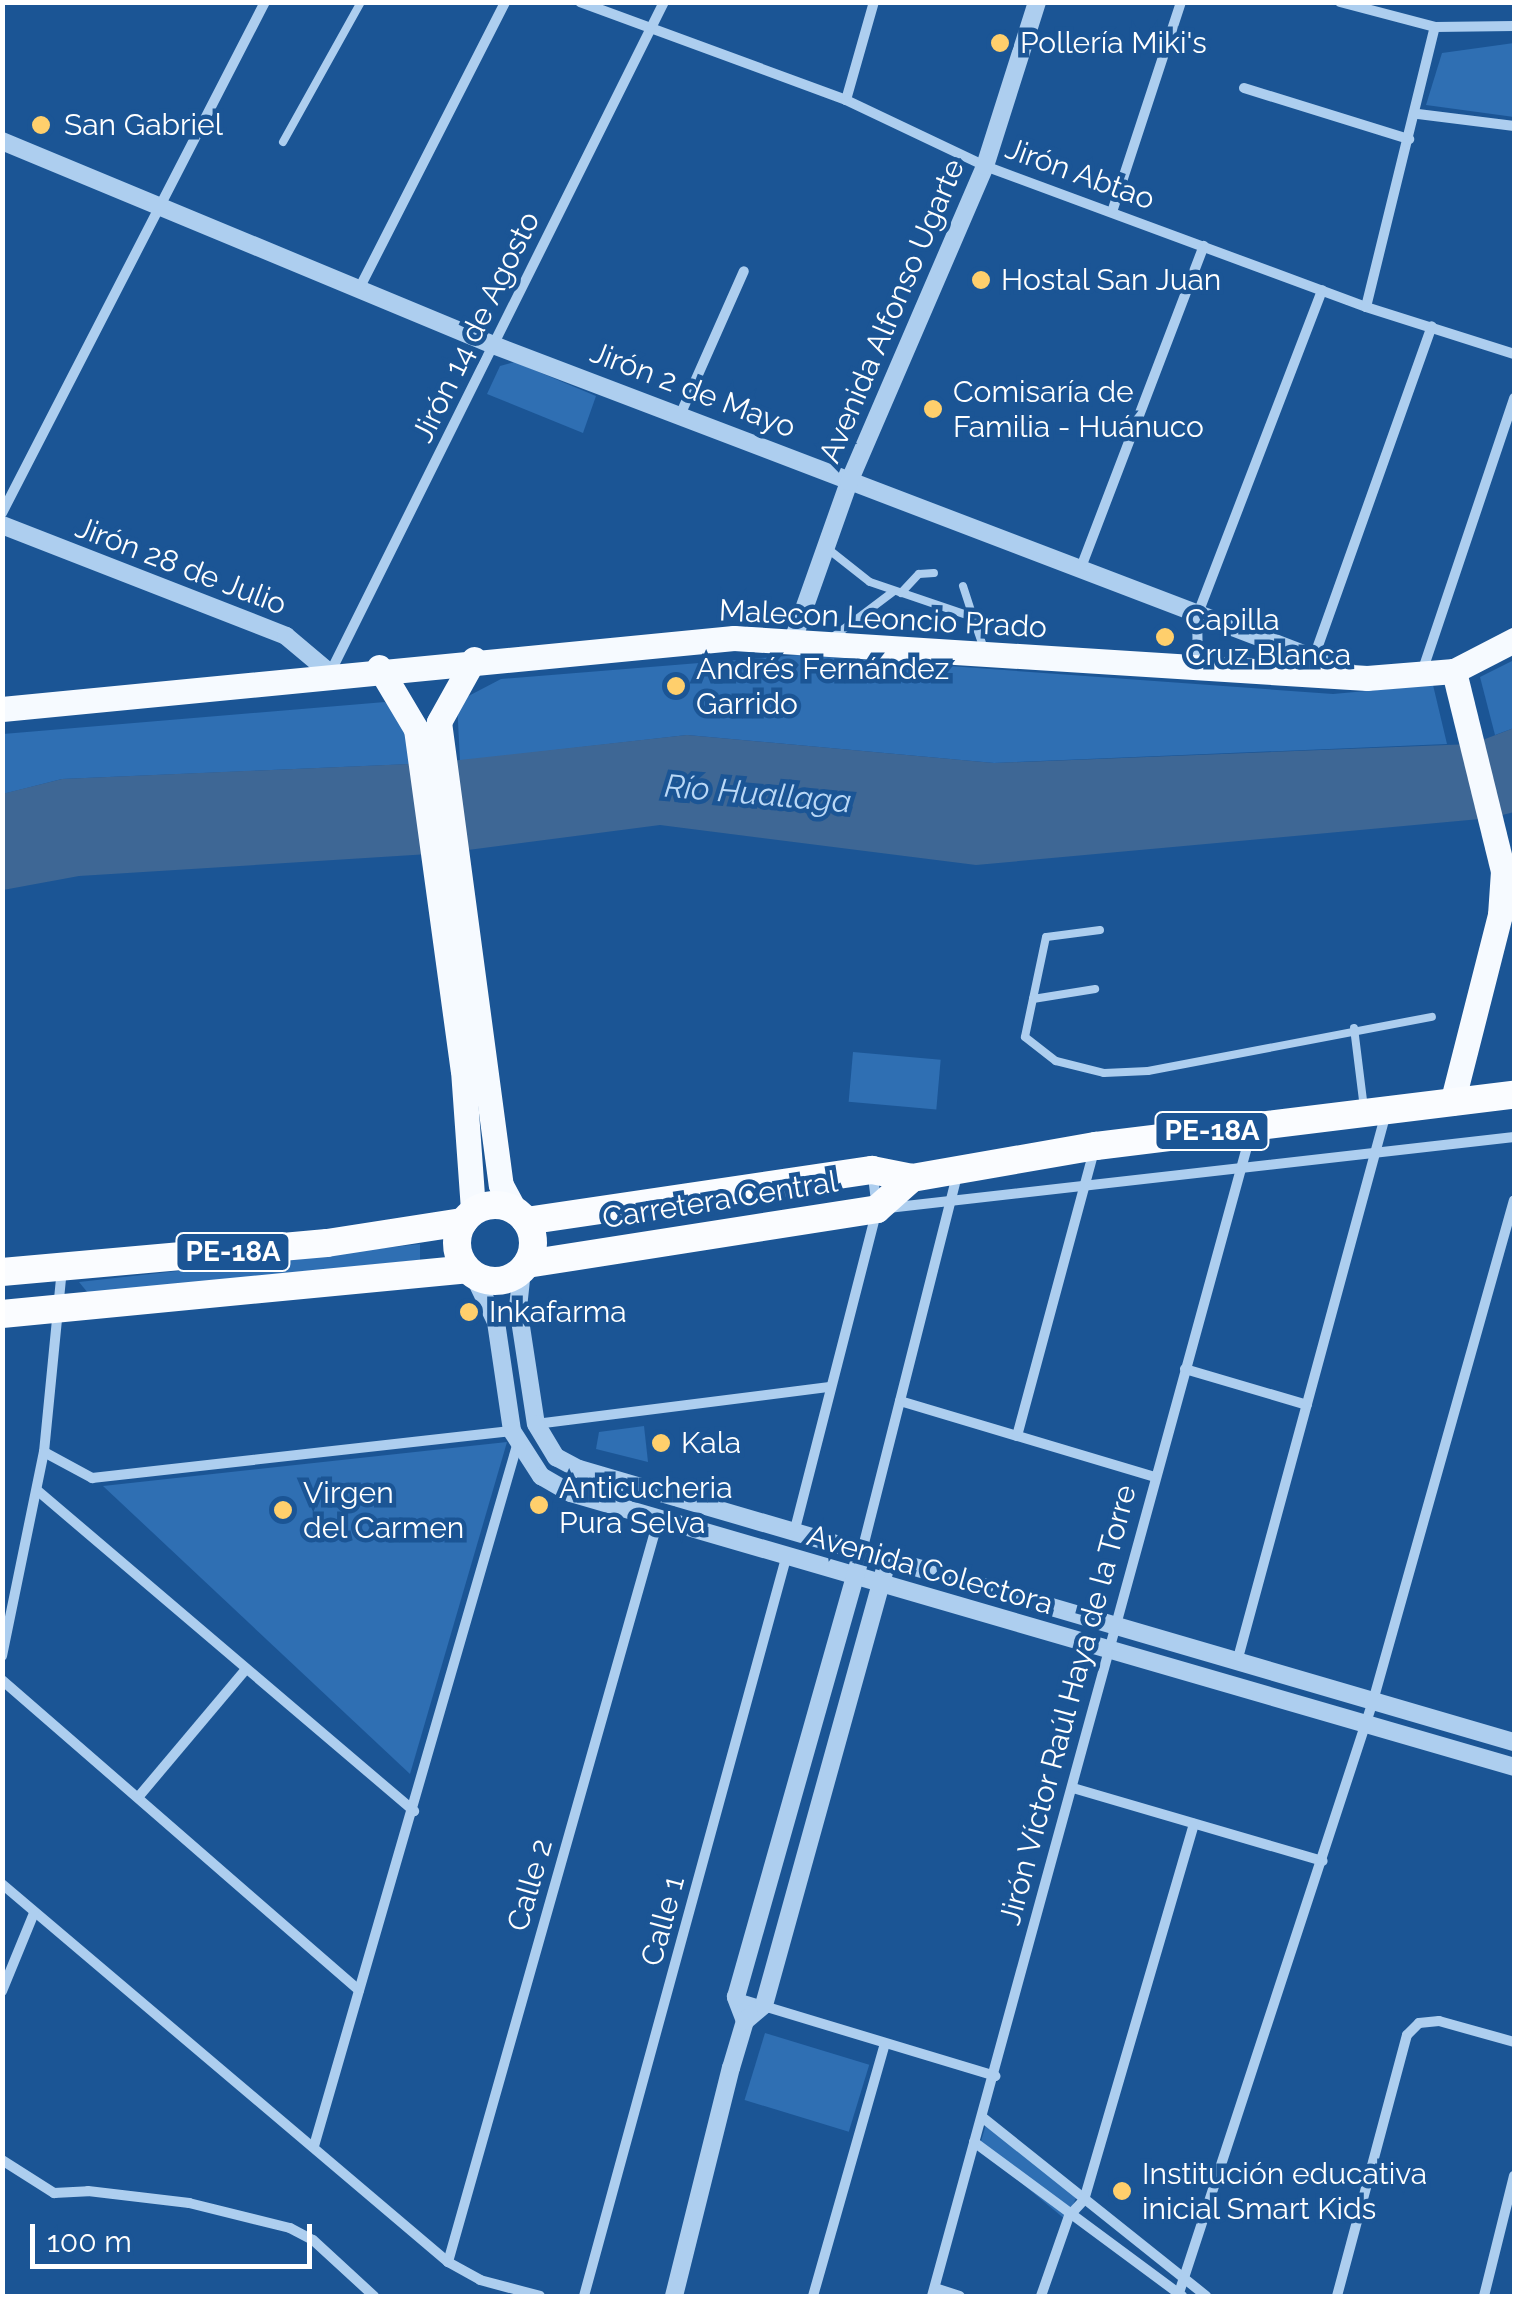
<!DOCTYPE html>
<meta charset="utf-8">
<style>
body{margin:0}
#map{position:relative;width:1517px;height:2299px;overflow:hidden;background:#1b5595;font-family:Raleway,sans-serif}
div>[style]{position:absolute}
[style*='--x']{left:calc(var(--x)*1px);top:calc(var(--y)*1px);width:calc(var(--w)*1px);rotate:calc(var(--a)*1deg)}
.green>*{inset:0;background:#2f6fb3;transform-origin:0 0}
.water>*{inset:0;background:#3e6795}
.service>*{height:8px;margin:-4px;padding:0 4px;transform-origin:4px;border-radius:4px;background:#adceef}
.minor>*{height:10px;margin:-5px;padding:0 5px;transform-origin:5px;border-radius:5px;background:#adceef}
.tertiary>*{height:18px;margin:-9px;padding:0 9px;transform-origin:9px;border-radius:9px;background:#adceef}
.primary>*{height:25px;margin:-12.5px;padding:0 12.5px;transform-origin:12.5px;border-radius:12.5px;background:#f6faff}
.trunk>*{height:28px;margin:-14px;padding:0 14px;transform-origin:14px;border-radius:14px;background:#fafcff}
.trunk>.ring{margin:-14px;padding:0;box-sizing:content-box;background:none;border:28px solid #fafcff;border-radius:50%}
.dots>*{width:28px;height:28px;translate:-50% -50%;box-sizing:border-box;border:5px solid #1b5595;border-radius:50%}
span{translate:-50% -50%;white-space:nowrap;text-align:center;line-height:1.15;-webkit-text-stroke:9px #1b5595;paint-order:stroke}
.shield-label span{padding:2px 8px;background:#1b5595;border:2px solid;border-radius:8px;-webkit-text-stroke-width:0}
.shield-label{font-size:28px;color:#fff;font-weight:700}
.poi-label{font-size:30px;color:#fff}
.left{translate:0 -50%;text-align:left}
.street-label{font-size:30px;color:#fff}
.water-label{font-size:32px;color:#bad8f6;font-style:italic}
.frame{position:absolute;inset:0;border:5px solid #fff;pointer-events:none}
.scale{position:absolute;left:30px;top:2224px;width:282px;height:45px;box-sizing:border-box;border:5px solid #fff;border-top:0;padding-left:12px;font-size:30px;line-height:35px;white-space:nowrap;color:#fff;-webkit-text-stroke:8px #1b5595;paint-order:stroke}
</style>
<div id="map">
<div class="green">
<div style="clip-path:polygon(1514px 43px,1514px 117px,1426px 105px,1442px 53px)"></div>
<div style="clip-path:polygon(515px 362px,596px 396px,583px 433px,487px 394px,500px 366px)"></div>
<div style="clip-path:polygon(798px 655px,1333px 694px,1433px 685px,1447px 744px,994px 763px,687px 735px,460px 761px,457px 702px,501px 679px)"></div>
<div style="clip-path:polygon(1514px 660px,1514px 728px,1495px 735px,1480px 677px)"></div>
<div style="clip-path:polygon(385px 702px,405px 725px,412px 764px,62px 779px,3px 794px,3px 734px)"></div>
<div style="left:853px;top:1052px;width:88px;height:50px;rotate:5deg"></div>
<div style="clip-path:polygon(420px 1244px,420px 1260px,88px 1293px,79px 1282px)"></div>
<div style="clip-path:polygon(644px 1426px,648px 1462px,596px 1449px,599px 1432px)"></div>
<div style="clip-path:polygon(507px 1442px,410px 1774px,103px 1486px)"></div>
<div style="left:765px;top:2033px;width:109px;height:70px;rotate:17deg"></div>
<div style="clip-path:polygon(987px 2121px,1077px 2196px,1066px 2220px,979px 2148px)"></div>
</div>
<div class="water">
<div style="clip-path:polygon(1514px 728px,1514px 812px,1491px 818px,976px 865px,660px 825px,445px 853px,79px 876px,3px 890px,2px 794px,62px 779px,432px 763px,687px 735px,994px 763px,1472px 744px)"></div>
</div>
<div class="service">
<div style="--x:283;--y:142;--w:160;--a:-60.9"></div>
<div style="--x:828;--y:549;--w:53;--a:38.2"></div>
<div style="--x:870;--y:582;--w:109;--a:18.8"></div>
<div style="--x:973;--y:617;--w:34;--a:71"></div>
<div style="--x:963;--y:586;--w:33;--a:72"></div>
<div style="--x:901;--y:593;--w:26;--a:-47"></div>
<div style="--x:919;--y:574;--w:15;--a:-4"></div>
<div style="--x:833;--y:637;--w:76;--a:-37"></div>
<div style="--x:1100;--y:930;--w:54;--a:172.6"></div>
<div style="--x:1046;--y:937;--w:102;--a:101.9"></div>
<div style="--x:1025;--y:1037;--w:39;--a:38"></div>
<div style="--x:1056;--y:1061;--w:49;--a:14"></div>
<div style="--x:1104;--y:1073;--w:44;--a:-2.6"></div>
<div style="--x:1148;--y:1071;--w:289;--a:-10.8"></div>
<div style="--x:1033;--y:999;--w:63;--a:-9.2"></div>
<div style="--x:1354;--y:1028;--w:81;--a:82.9"></div>
</div>
<div class="minor">
<div style="--x:580;--y:2;--w:283;--a:20.2"></div>
<div style="--x:846;--y:100;--w:154;--a:25.4"></div>
<div style="--x:985;--y:166;--w:406;--a:20.3"></div>
<div style="--x:1366;--y:307;--w:155;--a:17.6"></div>
<div style="--x:1340;--y:2;--w:98;--a:14.7"></div>
<div style="--x:1435;--y:27;--w:79;--a:-0.7"></div>
<div style="--x:1244;--y:88;--w:173;--a:17.2"></div>
<div style="--x:846;--y:100;--w:102;--a:-74.1"></div>
<div style="--x:1418;--y:114;--w:97;--a:7.1"></div>
<div style="--x:1112;--y:212;--w:221;--a:-71.8"></div>
<div style="--x:360;--y:287;--w:320;--a:-63"></div>
<div style="--x:1366;--y:307;--w:288;--a:-76.2"></div>
<div style="--x:681;--y:413;--w:155;--a:-66.1"></div>
<div style="--x:2;--y:513;--w:575;--a:-62.77"></div>
<div style="--x:1080;--y:570;--w:347;--a:-69.1"></div>
<div style="--x:1314;--y:657;--w:351;--a:-70.4"></div>
<div style="--x:1198;--y:666;--w:50;--a:-91.1"></div>
<div style="--x:1197;--y:616;--w:349;--a:-69"></div>
<div style="--x:1422;--y:672;--w:289;--a:-71.4"></div>
<div style="--x:330;--y:673;--w:750;--a:-63.54"></div>
<div style="--x:888;--y:1208;--w:630;--a:-6.47"></div>
<div style="--x:1185;--y:1369;--w:127;--a:16.4"></div>
<div style="--x:900;--y:1401;--w:266;--a:16.6"></div>
<div style="--x:536;--y:1424;--w:296;--a:-7.2"></div>
<div style="--x:1017;--y:1436;--w:299;--a:-74.9"></div>
<div style="--x:44;--y:1452;--w:55;--a:28.4"></div>
<div style="--x:92;--y:1478;--w:423;--a:-6.4"></div>
<div style="--x:38;--y:1491;--w:494;--a:40.4"></div>
<div style="--x:795;--y:1529;--w:330;--a:-75.6"></div>
<div style="--x:877;--y:1209;--w:38;--a:-97"></div>
<div style="--x:862;--y:1551;--w:388;--a:-75.8"></div>
<div style="--x:2;--y:1656;--w:208;--a:-78.4"></div>
<div style="--x:44;--y:1452;--w:185;--a:-84.4"></div>
<div style="--x:1238;--y:1658;--w:565;--a:-74.81"></div>
<div style="--x:2;--y:1680;--w:473;--a:41"></div>
<div style="--x:1073;--y:1788;--w:260;--a:16.3"></div>
<div style="--x:140;--y:1795;--w:165;--a:-49.9"></div>
<div style="--x:2;--y:1884;--w:585;--a:40.28"></div>
<div style="--x:448;--y:2262;--w:37;--a:29"></div>
<div style="--x:480;--y:2280;--w:62;--a:14.9"></div>
<div style="--x:2;--y:1991;--w:84;--a:-67.7"></div>
<div style="--x:737;--y:1998;--w:270;--a:16.8"></div>
<div style="--x:982;--y:2117;--w:287;--a:38.6"></div>
<div style="--x:974;--y:2142;--w:259;--a:36.5"></div>
<div style="--x:314;--y:2146;--w:733;--a:-73.84"></div>
<div style="--x:2;--y:2160;--w:62;--a:32.4"></div>
<div style="--x:54;--y:2193;--w:34;--a:-3"></div>
<div style="--x:88;--y:2191;--w:102;--a:6.8"></div>
<div style="--x:189;--y:2203;--w:104;--a:13.9"></div>
<div style="--x:290;--y:2228;--w:26;--a:28"></div>
<div style="--x:313;--y:2240;--w:83;--a:42.6"></div>
<div style="--x:448;--y:2262;--w:770;--a:-74.18"></div>
<div style="--x:935;--y:2288;--w:26;--a:18"></div>
<div style="--x:584;--y:2296;--w:765;--a:-74.69"></div>
<div style="--x:813;--y:2296;--w:262;--a:-74.1"></div>
<div style="--x:932;--y:2296;--w:1207;--a:-74.67"></div>
<div style="--x:1041;--y:2296;--w:85;--a:-70.7"></div>
<div style="--x:1069;--y:2216;--w:22;--a:-47"></div>
<div style="--x:1084;--y:2200;--w:392;--a:-73.7"></div>
<div style="--x:1178;--y:2296;--w:626;--a:-71.85"></div>
<div style="--x:1373;--y:1701;--w:520;--a:-74.28"></div>
<div style="--x:1337;--y:2296;--w:270;--a:-75"></div>
<div style="--x:1407;--y:2035;--w:17;--a:-45"></div>
<div style="--x:1419;--y:2023;--w:20;--a:-6"></div>
<div style="--x:1439;--y:2021;--w:78;--a:15.6"></div>
<div style="--x:1484;--y:2296;--w:124;--a:-76"></div>
</div>
<div class="tertiary">
<div style="--x:2;--y:141;--w:535;--a:22.54"></div>
<div style="--x:496;--y:346;--w:912;--a:20.88"></div>
<div style="--x:2;--y:525;--w:305;--a:21.3"></div>
<div style="--x:286;--y:636;--w:57;--a:40.1"></div>
<div style="--x:793;--y:640;--w:168;--a:-70.5"></div>
<div style="--x:849;--y:482;--w:344;--a:-66.7"></div>
<div style="--x:985;--y:166;--w:172;--a:-72.4"></div>
<div style="--x:522;--y:1270;--w:37;--a:96"></div>
<div style="--x:518;--y:1307;--w:118;--a:81.3"></div>
<div style="--x:536;--y:1424;--w:39;--a:59"></div>
<div style="--x:556;--y:1457;--w:26;--a:28"></div>
<div style="--x:579;--y:1469;--w:974;--a:16.28"></div>
<div style="--x:474;--y:1276;--w:51;--a:64.4"></div>
<div style="--x:496;--y:1322;--w:110;--a:81.6"></div>
<div style="--x:512;--y:1431;--w:54;--a:57.2"></div>
<div style="--x:541;--y:1476;--w:34;--a:30"></div>
<div style="--x:571;--y:1493;--w:982;--a:16.2"></div>
<div style="--x:745;--y:2021;--w:26;--a:-111"></div>
<div style="--x:736;--y:1997;--w:463;--a:-74.2"></div>
<div style="--x:674;--y:2296;--w:235;--a:-76"></div>
<div style="--x:731;--y:2068;--w:49;--a:-73.4"></div>
<div style="--x:745;--y:2021;--w:25;--a:-40"></div>
<div style="--x:764;--y:2005;--w:463;--a:-74.5"></div>
</div>
<div class="primary">
<div style="--x:474;--y:659;--w:72;--a:119.1"></div>
<div style="--x:439;--y:722;--w:467;--a:82.4"></div>
<div style="--x:501;--y:1185;--w:30;--a:62"></div>
<div style="--x:379;--y:667;--w:72;--a:59.2"></div>
<div style="--x:416;--y:729;--w:344;--a:82.2"></div>
<div style="--x:463;--y:1070;--w:141;--a:85.9"></div>
<div style="--x:2;--y:709;--w:735;--a:-5.54"></div>
<div style="--x:734;--y:638;--w:634;--a:3.62"></div>
<div style="--x:1367;--y:678;--w:87;--a:-4.6"></div>
<div style="--x:1454;--y:671;--w:68;--a:-27.3"></div>
<div style="--x:1452;--y:1103;--w:194;--a:-75.7"></div>
<div style="--x:1500;--y:915;--w:44;--a:-86.1"></div>
<div style="--x:1503;--y:871;--w:206;--a:-103.8"></div>
</div>
<div class="trunk">
<div class="ring" style="left:457px;top:1205px;width:48px;height:48px"></div>
<div style="--x:526;--y:1221;--w:350;--a:-8.4"></div>
<div style="--x:872;--y:1170;--w:41;--a:11.3"></div>
<div style="--x:912;--y:1178;--w:187;--a:-9.9"></div>
<div style="--x:1096;--y:1146;--w:421;--a:-7"></div>
<div style="--x:527;--y:1264;--w:354;--a:-8.9"></div>
<div style="--x:877;--y:1209;--w:47;--a:-41.5"></div>
<div style="--x:2;--y:1272;--w:326;--a:-5.1"></div>
<div style="--x:327;--y:1243;--w:138;--a:-8.8"></div>
<div style="--x:2;--y:1314;--w:467;--a:-5.5"></div>
</div>
<div class="dots">
<div style="left:1000px;top:43px;background:#ffcf6c"></div>
<div style="left:41px;top:125px;background:#ffcf6c"></div>
<div style="left:981px;top:280px;background:#ffcf6c"></div>
<div style="left:933px;top:409px;background:#ffcf6c"></div>
<div style="left:1165px;top:637px;background:#ffcf6c"></div>
<div style="left:676px;top:686px;background:#ffcf6c"></div>
<div style="left:469px;top:1312px;background:#ffcf6c"></div>
<div style="left:661px;top:1443px;background:#ffcf6c"></div>
<div style="left:539px;top:1505px;background:#ffcf6c"></div>
<div style="left:283px;top:1510px;background:#ffcf6c"></div>
<div style="left:1122px;top:2191px;background:#ffcf6c"></div>
</div>
<div class="shield-label">
<span style="left:1212px;top:1131px">PE-18A</span>
<span style="left:233px;top:1252px">PE-18A</span>
</div>
<div class="poi-label">
<span class="left" style="left:1020px;top:43px">Pollería Miki's</span>
<span class="left" style="left:64px;top:125px">San Gabriel</span>
<span class="left" style="left:1001px;top:280px">Hostal San Juan</span>
<span class="left" style="left:953px;top:409px">Comisaría de<br>Familia - Huánuco</span>
<span class="left" style="left:1185px;top:637px">Capilla<br>Cruz Blanca</span>
<span class="left" style="left:696px;top:686px">Andrés Fernández<br>Garrido</span>
<span class="left" style="left:489px;top:1312px">Inkafarma</span>
<span class="left" style="left:681px;top:1443px">Kala</span>
<span class="left" style="left:559px;top:1505px">Anticucheria<br>Pura Selva</span>
<span class="left" style="left:303px;top:1510px">Virgen<br>del Carmen</span>
<span class="left" style="left:1142px;top:2191px">Institución educativa<br>inicial Smart Kids</span>
</div>
<div class="street-label">
<span style="left:1080px;top:174px;rotate:20deg">Jirón Abtao</span>
<span style="left:892px;top:311px;rotate:-67deg">Avenida Alfonso Ugarte</span>
<span style="left:476px;top:327px;rotate:-64deg">Jirón 14 de Agosto</span>
<span style="left:693px;top:390px;rotate:21deg">Jirón 2 de Mayo</span>
<span style="left:181px;top:566px;rotate:21deg">Jirón 28 de Julio</span>
<span style="left:883px;top:619px;rotate:3deg">Malecon Leoncio Prado</span>
<span style="left:720px;top:1200px;rotate:-9deg">Carretera Central</span>
<span style="left:930px;top:1570px;rotate:16deg">Avenida Colectora</span>
<span style="left:1068px;top:1705px;rotate:-75deg">Jirón Víctor Raúl Haya de la Torre</span>
<span style="left:530px;top:1885px;rotate:-74deg">Calle 2</span>
<span style="left:663px;top:1921px;rotate:-75deg">Calle 1</span>
</div>
<div class="water-label">
<span style="left:758px;top:794px;rotate:5deg">Río Huallaga</span>
</div>
<div class="frame"></div>
<div class="scale">100 m</div>
</div>
